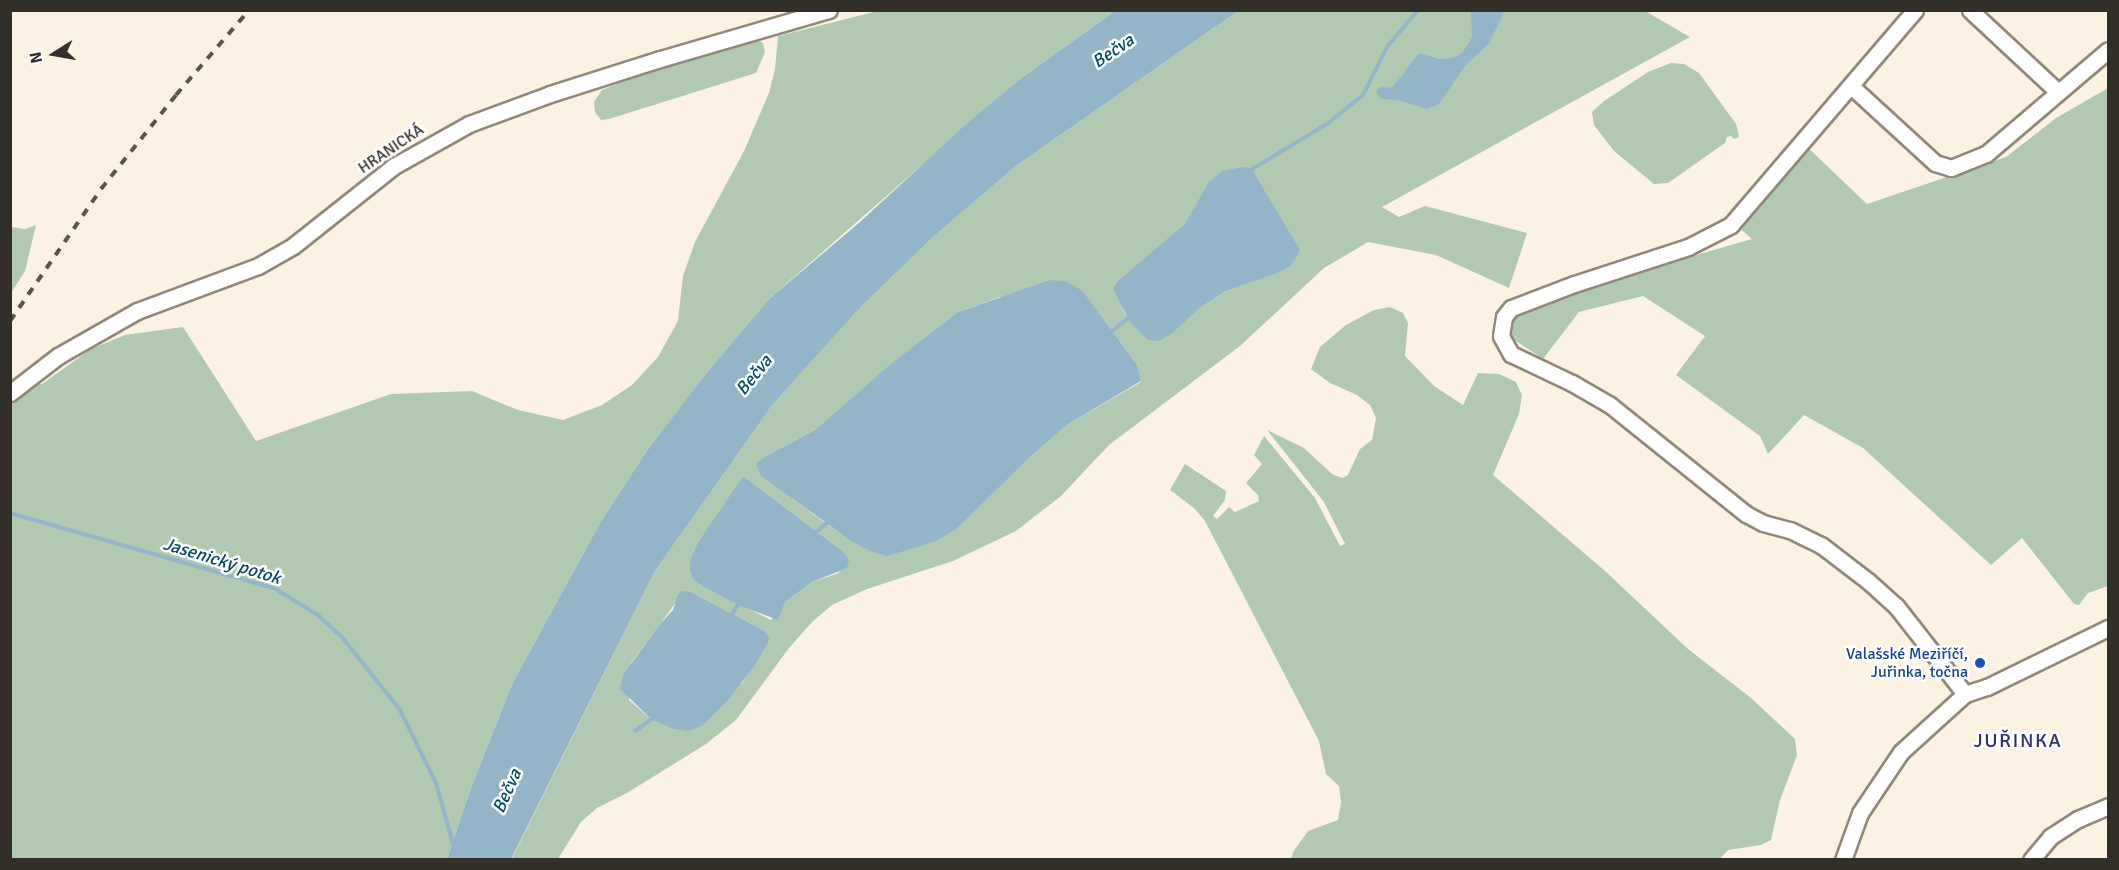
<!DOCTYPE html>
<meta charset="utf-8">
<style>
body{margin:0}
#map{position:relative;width:2119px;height:870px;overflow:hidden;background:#fcf2e2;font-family:Signika,sans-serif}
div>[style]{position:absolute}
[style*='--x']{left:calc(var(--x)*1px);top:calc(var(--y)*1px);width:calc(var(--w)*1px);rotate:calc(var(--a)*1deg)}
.green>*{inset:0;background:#b1c9b0}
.water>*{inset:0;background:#93b5c7}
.stream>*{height:4px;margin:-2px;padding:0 2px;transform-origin:2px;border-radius:2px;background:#93b5c7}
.roads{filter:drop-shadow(2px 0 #918879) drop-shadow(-2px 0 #918879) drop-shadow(0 2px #918879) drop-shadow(0 -2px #918879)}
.minor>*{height:15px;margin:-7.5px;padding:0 7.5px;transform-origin:7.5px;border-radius:7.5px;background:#fff}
.rail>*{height:4px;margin-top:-2px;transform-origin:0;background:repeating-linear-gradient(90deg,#58534b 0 8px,transparent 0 16px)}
.dots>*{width:16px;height:16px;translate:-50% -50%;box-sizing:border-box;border:3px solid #fff;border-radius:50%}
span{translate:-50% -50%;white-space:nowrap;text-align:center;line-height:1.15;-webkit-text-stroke:5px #fff;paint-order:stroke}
.street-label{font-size:16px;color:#322e28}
.transit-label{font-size:16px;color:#164399}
.right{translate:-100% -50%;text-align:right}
.water-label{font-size:18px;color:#054963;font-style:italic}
.quarter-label{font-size:20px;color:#32316d;letter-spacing:1.5px}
.frame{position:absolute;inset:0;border:12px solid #322e28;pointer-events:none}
.north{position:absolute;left:24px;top:24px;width:60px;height:60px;-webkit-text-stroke:4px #fff;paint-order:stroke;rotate:259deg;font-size:16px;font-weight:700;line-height:24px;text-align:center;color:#322e28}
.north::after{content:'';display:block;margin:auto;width:21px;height:27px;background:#322e28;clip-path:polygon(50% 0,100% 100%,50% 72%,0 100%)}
</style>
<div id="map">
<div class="green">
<div style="clip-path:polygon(878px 11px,1115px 11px,1020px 79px,769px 299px,703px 377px,646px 452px,600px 523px,513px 682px,472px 785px,447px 859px,11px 860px,11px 386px,42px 384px,91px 349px,125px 335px,183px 327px,256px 441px,391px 394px,472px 391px,518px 410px,563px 420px,602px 405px,632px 385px,658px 357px,678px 321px,683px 276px,695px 242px,744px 151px,769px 93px,775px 69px,778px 36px)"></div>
<div style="clip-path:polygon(evenodd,1238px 11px,1645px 11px,1690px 37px,1382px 207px,1399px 217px,1425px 206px,1527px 233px,1509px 288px,1436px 255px,1368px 242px,1324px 268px,1240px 346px,1109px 445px,1061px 496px,1016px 531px,953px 561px,867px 589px,832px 605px,813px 621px,789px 648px,736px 720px,706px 744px,627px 793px,597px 808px,581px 822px,558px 859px,511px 860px,655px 571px,773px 404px,861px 307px,932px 238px,1016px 166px,1238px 11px,1192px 215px,1288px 268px,1226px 291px,1201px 307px,1174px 332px,1129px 321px,1123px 310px,1119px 280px,1146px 260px,1185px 224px,1192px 215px,1238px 11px,1083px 291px,1138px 366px,1141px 382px,1067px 425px,1028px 459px,957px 529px,867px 550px,825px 523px,762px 476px,766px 456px,815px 430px,891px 365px,958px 312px,1000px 297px,1083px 291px,1238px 11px,746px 478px,845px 553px,839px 573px,812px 582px,785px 602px,771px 620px,699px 584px,693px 580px,690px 572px,690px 559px,697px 544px,746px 478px,1238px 11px,691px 592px,765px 631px,770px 639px,742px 683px,652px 720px,629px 700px,631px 663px,677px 601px,691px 592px)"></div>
<div style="clip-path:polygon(757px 40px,763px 43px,765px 52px,756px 73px,609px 119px,601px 120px,595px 112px,594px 102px,602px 90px,658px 68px)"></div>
<div style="clip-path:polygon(1671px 63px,1684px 64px,1699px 73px,1736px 124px,1739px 137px,1734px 139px,1731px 136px,1727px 137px,1725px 143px,1668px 183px,1654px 184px,1614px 151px,1594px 125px,1592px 112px,1604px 101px,1648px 72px)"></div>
<div style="clip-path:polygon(2108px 88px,2108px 586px,2088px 593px,2079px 605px,2074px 604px,2022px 538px,1991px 565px,1863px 448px,1804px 415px,1768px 454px,1760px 436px,1676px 375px,1705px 336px,1643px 296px,1579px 312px,1543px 359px,1513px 339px,1510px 331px,1517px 314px,1553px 296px,1752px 239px,1737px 226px,1805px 145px,1867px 204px,2006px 157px,2056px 118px)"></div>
<div style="clip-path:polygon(36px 225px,25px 271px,11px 293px,11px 227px,25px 229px)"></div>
<div style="clip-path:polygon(1390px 307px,1403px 313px,1408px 323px,1405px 356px,1434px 386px,1463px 405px,1478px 373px,1499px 374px,1516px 382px,1522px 395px,1519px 414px,1493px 475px,1605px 571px,1688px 649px,1751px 698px,1795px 739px,1797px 755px,1780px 800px,1771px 840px,1761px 845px,1728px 850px,1719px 860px,1291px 859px,1293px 852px,1308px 831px,1338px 820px,1341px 802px,1339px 786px,1326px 774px,1319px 741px,1205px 521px,1194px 508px,1170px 490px,1185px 464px,1226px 491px,1225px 500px,1213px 516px,1217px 519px,1229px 507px,1235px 512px,1259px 501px,1258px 495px,1246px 483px,1262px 464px,1254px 455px,1264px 436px,1315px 498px,1340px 546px,1345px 544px,1324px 502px,1267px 430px,1304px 448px,1332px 474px,1342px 478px,1348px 475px,1360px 449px,1372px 440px,1376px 418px,1370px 405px,1357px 395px,1330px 383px,1311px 369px,1320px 347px,1346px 325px,1374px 310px)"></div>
</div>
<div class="water">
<div style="clip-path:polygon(1115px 11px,1238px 11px,1016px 166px,932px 238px,861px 307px,773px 404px,655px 571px,511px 859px,447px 859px,472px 785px,513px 682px,600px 523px,646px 452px,703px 377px,769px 299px,860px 222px,963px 127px,1020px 79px)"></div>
<div style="clip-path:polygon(1471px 11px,1505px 11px,1489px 43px,1466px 65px,1438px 105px,1427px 109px,1398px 100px,1381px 99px,1376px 91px,1381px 87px,1392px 88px,1419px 53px,1439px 59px,1454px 58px,1463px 52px,1472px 37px)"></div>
<div style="clip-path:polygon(1243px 167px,1251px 168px,1300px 250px,1295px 260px,1288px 268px,1277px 273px,1226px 291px,1201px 307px,1174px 332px,1159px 341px,1148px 340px,1129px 321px,1113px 288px,1119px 280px,1185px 224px,1209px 182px,1222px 171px)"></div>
<div style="clip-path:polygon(1050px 280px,1067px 282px,1083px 291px,1138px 366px,1141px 381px,1067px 425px,1028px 459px,957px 529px,934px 542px,887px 556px,867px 550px,847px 538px,761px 476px,756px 464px,766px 456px,815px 430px,891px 364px,958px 312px)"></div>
<div style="clip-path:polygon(742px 478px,746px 478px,845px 553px,849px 560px,847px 568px,812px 582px,785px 602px,778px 620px,738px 605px,699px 584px,693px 580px,690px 572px,690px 559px,697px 544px)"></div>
<div style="clip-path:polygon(683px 591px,691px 592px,765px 631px,770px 639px,755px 665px,729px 699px,703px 725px,689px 731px,674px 729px,652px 720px,620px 689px,623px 675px,659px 625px,673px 610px,678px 594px)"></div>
</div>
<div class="stream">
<div style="--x:1249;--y:171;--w:91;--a:-31.1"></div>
<div style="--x:1327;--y:124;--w:46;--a:-38.9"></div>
<div style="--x:1363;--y:95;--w:54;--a:-63.4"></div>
<div style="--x:1387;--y:47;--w:48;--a:-50"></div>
<div style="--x:1111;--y:332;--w:26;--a:-39"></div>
<div style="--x:10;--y:513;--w:274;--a:15.9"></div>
<div style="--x:274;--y:588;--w:52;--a:31.5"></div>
<div style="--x:318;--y:615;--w:33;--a:43"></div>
<div style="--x:342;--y:637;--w:93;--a:51.5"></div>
<div style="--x:400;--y:710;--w:81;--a:63.7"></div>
<div style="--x:436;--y:783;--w:66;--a:74.3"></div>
<div style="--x:814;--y:534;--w:20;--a:-41"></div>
<div style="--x:730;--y:618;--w:20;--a:-60"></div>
<div style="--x:635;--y:731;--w:24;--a:-35"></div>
</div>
<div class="roads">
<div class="minor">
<div style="--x:1915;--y:10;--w:283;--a:130.6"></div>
<div style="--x:1731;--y:225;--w:48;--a:152.9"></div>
<div style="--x:1688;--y:247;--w:120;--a:162"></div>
<div style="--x:1574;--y:284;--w:67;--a:159.1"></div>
<div style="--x:1511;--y:308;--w:11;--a:128"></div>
<div style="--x:1504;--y:317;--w:19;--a:99"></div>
<div style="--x:1501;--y:336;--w:21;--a:61"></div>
<div style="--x:1511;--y:354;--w:68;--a:25.4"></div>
<div style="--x:1572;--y:383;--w:44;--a:30.1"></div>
<div style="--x:1610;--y:405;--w:174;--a:38.7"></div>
<div style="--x:1746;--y:514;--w:19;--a:28"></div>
<div style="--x:1763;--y:523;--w:28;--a:15"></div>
<div style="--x:1790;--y:530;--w:34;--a:26"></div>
<div style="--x:1821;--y:545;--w:59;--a:37.5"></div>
<div style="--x:1868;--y:581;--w:38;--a:42"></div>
<div style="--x:1896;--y:606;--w:112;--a:51.9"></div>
<div style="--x:1965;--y:694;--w:23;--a:-18"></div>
<div style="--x:1987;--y:687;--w:135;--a:-26"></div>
<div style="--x:1970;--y:10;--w:120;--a:43"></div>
<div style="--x:1851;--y:86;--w:114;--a:42.5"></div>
<div style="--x:1935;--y:163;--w:17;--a:17"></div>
<div style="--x:1951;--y:168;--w:38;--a:-22"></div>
<div style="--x:1986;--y:154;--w:160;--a:-40.4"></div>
<div style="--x:10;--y:393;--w:61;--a:-37.6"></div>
<div style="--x:58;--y:356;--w:91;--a:-29.7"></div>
<div style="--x:137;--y:311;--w:129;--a:-20.4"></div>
<div style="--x:258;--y:266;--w:40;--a:-29.7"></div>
<div style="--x:293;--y:246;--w:129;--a:-38.4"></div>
<div style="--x:394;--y:166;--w:86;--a:-29.2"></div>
<div style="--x:469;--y:124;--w:86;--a:-20.3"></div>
<div style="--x:550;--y:94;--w:115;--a:-17.7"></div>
<div style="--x:660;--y:59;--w:176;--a:-16.2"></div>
<div style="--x:1843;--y:860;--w:50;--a:-70.1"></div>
<div style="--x:1860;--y:813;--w:73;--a:-56.1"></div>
<div style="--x:1901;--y:752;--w:86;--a:-42.2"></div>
<div style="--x:2031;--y:860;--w:30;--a:-50"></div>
<div style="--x:2050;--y:837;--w:33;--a:-33"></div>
<div style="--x:2078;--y:819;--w:33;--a:-23"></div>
</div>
</div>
<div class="rail">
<div style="--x:10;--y:321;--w:160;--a:-55.4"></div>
<div style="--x:101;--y:189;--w:120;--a:-51.4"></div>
<div style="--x:176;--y:95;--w:112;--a:-49.3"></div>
</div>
<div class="dots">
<div style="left:1980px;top:663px;background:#1a4fb4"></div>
</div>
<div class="street-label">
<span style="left:391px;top:149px;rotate:-34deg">HRANICKÁ</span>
</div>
<div class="transit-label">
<span class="right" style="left:1968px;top:663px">Valašské Meziříčí,<br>Juřinka, točna</span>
</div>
<div class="water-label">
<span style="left:1113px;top:51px;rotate:-34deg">Bečva</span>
<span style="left:754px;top:375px;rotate:-51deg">Bečva</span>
<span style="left:222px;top:561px;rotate:17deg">Jasenický potok</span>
<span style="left:507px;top:791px;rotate:-66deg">Bečva</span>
</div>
<div class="quarter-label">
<span style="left:2018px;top:740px">JUŘINKA</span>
</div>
<div class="frame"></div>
<div class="north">N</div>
</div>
